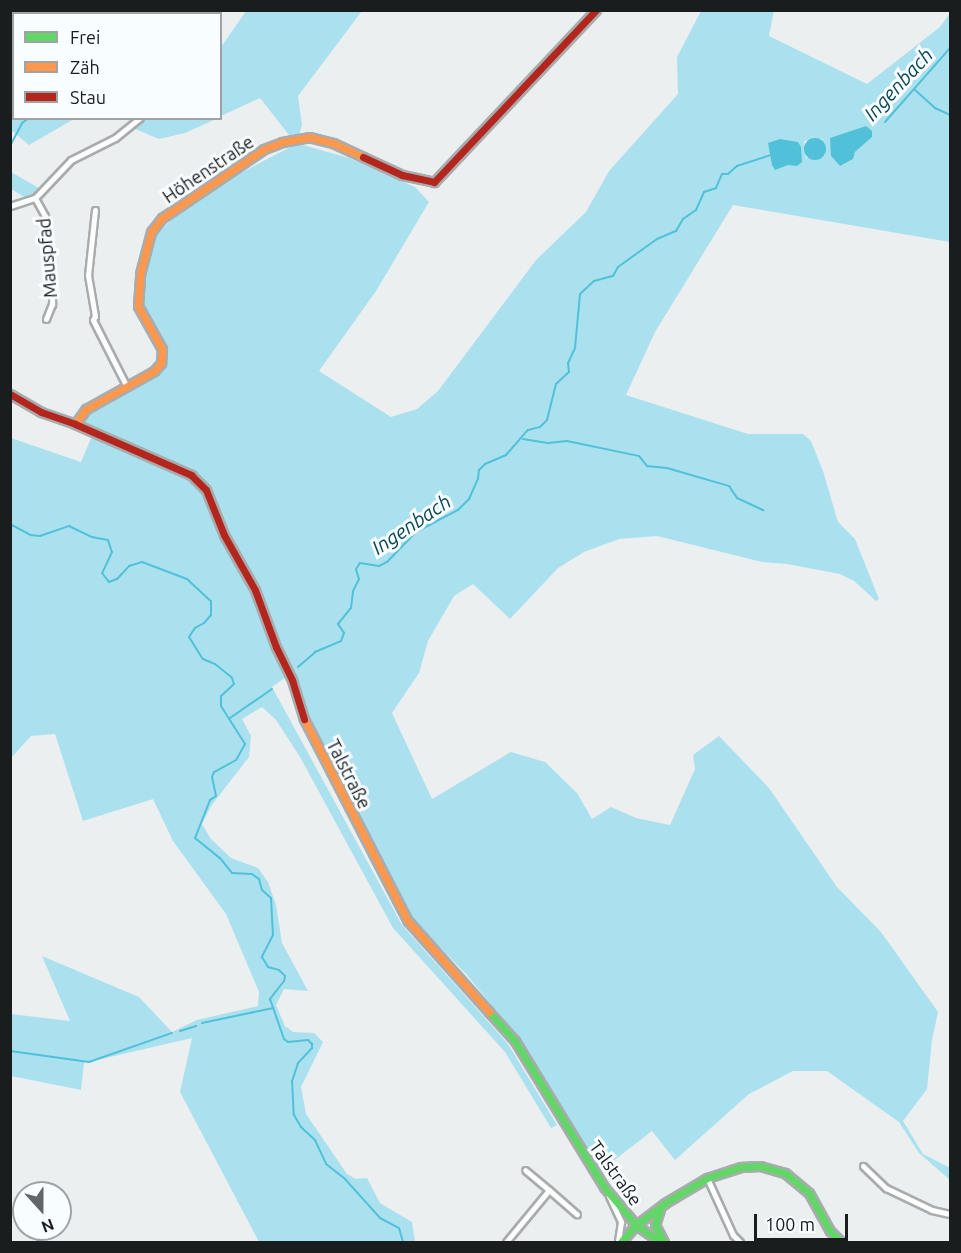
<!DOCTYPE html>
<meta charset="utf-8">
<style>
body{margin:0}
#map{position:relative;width:961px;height:1253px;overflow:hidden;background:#ebeff0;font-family:Ubuntu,sans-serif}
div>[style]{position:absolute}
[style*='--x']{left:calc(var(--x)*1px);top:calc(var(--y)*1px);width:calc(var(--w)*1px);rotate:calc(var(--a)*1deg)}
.green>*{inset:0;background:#abe1ef}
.water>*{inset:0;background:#50c1d8}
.round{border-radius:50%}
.stream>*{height:2px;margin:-1px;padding:0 1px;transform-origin:1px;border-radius:1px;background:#50c1d8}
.roads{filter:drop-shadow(2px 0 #a8acad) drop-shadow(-2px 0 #a8acad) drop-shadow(0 2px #a8acad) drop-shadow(0 -2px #a8acad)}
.street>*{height:5px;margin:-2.5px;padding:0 2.5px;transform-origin:2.5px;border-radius:2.5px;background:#fcfdfd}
.fast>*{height:7px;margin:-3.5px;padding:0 3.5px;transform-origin:3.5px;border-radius:3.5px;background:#63d668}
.slow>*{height:7px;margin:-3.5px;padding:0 3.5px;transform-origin:3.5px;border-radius:3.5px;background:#ff974d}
.jam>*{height:7px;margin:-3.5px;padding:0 3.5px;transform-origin:3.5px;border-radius:3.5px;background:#b3261e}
span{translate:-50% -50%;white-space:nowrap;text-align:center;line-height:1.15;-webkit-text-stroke:6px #f8fdff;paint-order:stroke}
.street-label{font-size:18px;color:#1a1d1e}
.water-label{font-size:20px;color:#0c4755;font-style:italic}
.frame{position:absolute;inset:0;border:12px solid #1a1d1e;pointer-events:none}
.legend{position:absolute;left:12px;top:12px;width:210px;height:108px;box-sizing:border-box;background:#f8fdff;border:2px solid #9fa3a5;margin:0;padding:8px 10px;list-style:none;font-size:18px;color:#1a1d1e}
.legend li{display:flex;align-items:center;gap:12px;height:30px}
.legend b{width:30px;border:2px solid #9fa3a5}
.north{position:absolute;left:12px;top:1181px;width:60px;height:60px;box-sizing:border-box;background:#f8fdff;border:2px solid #9fa3a5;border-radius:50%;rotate:159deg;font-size:16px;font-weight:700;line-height:24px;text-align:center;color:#1a1d1e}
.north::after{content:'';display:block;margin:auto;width:21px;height:27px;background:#636668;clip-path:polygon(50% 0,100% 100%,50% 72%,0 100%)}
.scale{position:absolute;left:754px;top:1214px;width:94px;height:27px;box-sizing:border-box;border:3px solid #1a1d1e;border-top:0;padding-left:8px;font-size:18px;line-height:21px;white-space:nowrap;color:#1a1d1e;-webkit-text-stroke:4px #f8fdff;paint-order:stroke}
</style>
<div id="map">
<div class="green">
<div style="clip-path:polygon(evenodd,246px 11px,362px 11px,298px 96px,302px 125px,296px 143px,349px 158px,415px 187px,429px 202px,376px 291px,319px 371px,391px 417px,417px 409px,438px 391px,536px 260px,586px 212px,609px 171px,678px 94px,677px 57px,701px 11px,774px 11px,769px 36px,867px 84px,940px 27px,950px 13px,950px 242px,733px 205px,655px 332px,626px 395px,748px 434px,803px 434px,811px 441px,823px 471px,838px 522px,855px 539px,879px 599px,876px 601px,854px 581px,840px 574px,787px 564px,762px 562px,657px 536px,619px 539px,584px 552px,558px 568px,510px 619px,473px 584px,454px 596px,428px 641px,419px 673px,392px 713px,432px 799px,511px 752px,545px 762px,577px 793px,592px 819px,611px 807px,636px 818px,670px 825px,695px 769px,693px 755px,719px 736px,769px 788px,837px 887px,881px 932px,938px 1012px,932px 1040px,927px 1089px,903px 1121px,923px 1154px,950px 1168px,950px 1180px,919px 1153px,899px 1122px,827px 1071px,793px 1071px,749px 1094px,675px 1160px,652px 1131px,599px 1172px,523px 1043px,467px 975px,412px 918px,305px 716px,298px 685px,292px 673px,272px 687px,402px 925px,508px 1044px,557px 1125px,551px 1128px,505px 1052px,393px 928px,300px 757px,276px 720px,262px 707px,242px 719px,251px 736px,249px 757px,211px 806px,202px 824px,211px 839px,231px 858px,258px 868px,268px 882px,276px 905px,282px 943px,308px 991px,284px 989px,276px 1005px,285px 1026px,293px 1032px,314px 1033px,323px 1042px,301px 1087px,306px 1114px,347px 1174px,356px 1179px,367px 1178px,380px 1203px,412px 1222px,415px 1242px,259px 1242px,180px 1092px,192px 1038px,84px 1063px,81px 1090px,11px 1076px,11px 1014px,70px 1021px,42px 956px,139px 997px,172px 1032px,197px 1020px,258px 1006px,259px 992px,226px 914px,173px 841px,153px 799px,83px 821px,55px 734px,31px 736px,11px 758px,11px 438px,81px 462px,92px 436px,84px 421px,87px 412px,154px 377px,165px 365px,168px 351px,142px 305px,147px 260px,156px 236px,176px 215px,212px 188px,296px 144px,260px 98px,221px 116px,221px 47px,246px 11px,866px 126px,872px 137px,855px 152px,853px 159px,840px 166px,831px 156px,852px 132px,866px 126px,246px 11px,822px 139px,825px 155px,806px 158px,804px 141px,822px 139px)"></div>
<div style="clip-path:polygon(13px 78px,14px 118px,74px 119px,29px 145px,11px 130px,11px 92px)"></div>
<div style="clip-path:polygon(144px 119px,144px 118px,216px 119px,185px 133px,159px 139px,133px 128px)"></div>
<div style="clip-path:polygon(11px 172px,39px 188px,36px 193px,26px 198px,11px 189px)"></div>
</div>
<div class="water">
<div style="clip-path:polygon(866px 126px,872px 131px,872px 137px,855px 152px,853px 159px,840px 166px,831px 156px,830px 138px)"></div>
<div class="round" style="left:804px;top:138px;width:22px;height:22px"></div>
<div style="clip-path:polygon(780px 139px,798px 142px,801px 147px,802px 162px,797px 166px,788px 165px,775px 170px,772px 165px,768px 143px)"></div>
</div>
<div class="stream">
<div style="--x:176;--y:14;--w:4;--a:-63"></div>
<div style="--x:915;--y:90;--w:27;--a:42"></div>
<div style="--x:935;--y:108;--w:17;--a:25"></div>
<div style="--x:885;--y:122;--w:98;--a:-48.7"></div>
<div style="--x:10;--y:146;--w:26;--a:-62"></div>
<div style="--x:22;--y:123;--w:9;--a:-36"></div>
<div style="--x:523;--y:439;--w:25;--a:9"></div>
<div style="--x:548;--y:443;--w:19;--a:-6"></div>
<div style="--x:567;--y:441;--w:74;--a:11.8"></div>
<div style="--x:639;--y:456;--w:13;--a:51"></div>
<div style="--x:647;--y:466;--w:20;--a:6"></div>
<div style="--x:667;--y:468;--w:65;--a:16.2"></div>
<div style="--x:729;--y:486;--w:14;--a:56"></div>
<div style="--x:737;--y:498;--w:29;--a:25"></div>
<div style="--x:10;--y:524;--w:24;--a:28"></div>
<div style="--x:31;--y:535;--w:9;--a:6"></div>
<div style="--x:40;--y:536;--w:31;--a:-19"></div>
<div style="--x:69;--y:526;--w:25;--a:26"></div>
<div style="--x:92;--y:537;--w:16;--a:11"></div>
<div style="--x:108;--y:540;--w:13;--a:72"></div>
<div style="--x:112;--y:552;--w:23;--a:115"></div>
<div style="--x:102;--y:573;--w:11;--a:52"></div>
<div style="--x:109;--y:582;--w:9;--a:-21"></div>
<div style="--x:117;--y:579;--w:18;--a:-47"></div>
<div style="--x:129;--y:566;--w:14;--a:-17"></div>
<div style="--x:142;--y:562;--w:48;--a:20.7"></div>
<div style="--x:187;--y:579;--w:33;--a:43"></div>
<div style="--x:211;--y:601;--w:14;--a:90"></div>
<div style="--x:211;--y:615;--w:11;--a:131"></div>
<div style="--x:204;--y:623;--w:10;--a:151"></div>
<div style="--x:195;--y:628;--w:11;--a:124"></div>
<div style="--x:189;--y:637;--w:26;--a:58"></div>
<div style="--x:203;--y:659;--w:13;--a:23"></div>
<div style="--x:215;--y:664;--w:22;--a:39"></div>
<div style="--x:232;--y:678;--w:6;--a:72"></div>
<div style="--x:234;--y:684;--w:18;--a:137"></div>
<div style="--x:221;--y:696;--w:10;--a:90"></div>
<div style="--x:221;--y:706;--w:45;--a:57.7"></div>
<div style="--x:245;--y:744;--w:18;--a:119"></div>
<div style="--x:236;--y:760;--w:25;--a:151"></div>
<div style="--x:214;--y:772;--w:5;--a:112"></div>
<div style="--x:212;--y:777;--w:19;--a:78"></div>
<div style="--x:216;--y:796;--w:7;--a:146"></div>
<div style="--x:210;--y:800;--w:41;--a:111.5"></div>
<div style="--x:195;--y:838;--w:32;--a:39"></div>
<div style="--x:220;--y:858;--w:19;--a:51"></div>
<div style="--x:232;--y:873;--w:20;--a:3"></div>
<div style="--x:252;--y:874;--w:9;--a:36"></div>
<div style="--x:259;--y:879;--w:11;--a:75"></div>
<div style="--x:262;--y:890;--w:12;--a:42"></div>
<div style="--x:271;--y:898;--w:37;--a:87"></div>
<div style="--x:273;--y:935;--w:25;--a:117"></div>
<div style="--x:262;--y:957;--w:12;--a:59"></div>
<div style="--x:268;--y:967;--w:11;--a:15"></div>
<div style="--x:279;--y:970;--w:8;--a:45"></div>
<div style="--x:285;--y:976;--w:5;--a:101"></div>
<div style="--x:284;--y:981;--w:23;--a:128"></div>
<div style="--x:270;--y:999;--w:42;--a:70.7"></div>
<div style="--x:284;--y:1039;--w:5;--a:37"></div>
<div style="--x:288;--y:1042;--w:20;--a:-6"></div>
<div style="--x:308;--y:1040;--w:6;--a:45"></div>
<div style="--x:312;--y:1044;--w:4;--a:90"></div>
<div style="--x:312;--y:1048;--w:21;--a:133"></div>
<div style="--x:298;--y:1063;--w:19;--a:108"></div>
<div style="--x:292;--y:1081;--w:34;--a:87"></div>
<div style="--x:294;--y:1115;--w:14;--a:60"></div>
<div style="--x:301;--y:1127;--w:19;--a:43"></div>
<div style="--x:315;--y:1140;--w:26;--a:65"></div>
<div style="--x:326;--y:1164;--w:24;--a:38"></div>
<div style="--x:345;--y:1179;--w:52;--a:48.1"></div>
<div style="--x:380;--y:1218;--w:21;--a:28"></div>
<div style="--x:399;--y:1228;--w:15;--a:74"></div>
<div style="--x:298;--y:667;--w:23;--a:-41"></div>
<div style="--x:315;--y:652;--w:28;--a:-23"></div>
<div style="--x:341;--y:641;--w:9;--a:-69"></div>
<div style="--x:344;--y:633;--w:11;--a:-124"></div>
<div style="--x:338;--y:624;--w:21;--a:-51"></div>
<div style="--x:351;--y:608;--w:17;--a:-83"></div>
<div style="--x:353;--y:591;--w:13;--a:-63"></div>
<div style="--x:359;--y:579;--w:10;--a:-107"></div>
<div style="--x:356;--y:569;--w:7;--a:-56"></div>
<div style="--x:360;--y:563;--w:19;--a:9"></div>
<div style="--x:379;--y:566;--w:9;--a:-27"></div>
<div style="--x:387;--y:562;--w:42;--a:-46"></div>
<div style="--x:416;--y:532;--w:47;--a:-27.6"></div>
<div style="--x:458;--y:510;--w:16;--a:-45"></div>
<div style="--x:469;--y:499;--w:22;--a:-66"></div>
<div style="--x:478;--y:479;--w:9;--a:-84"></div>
<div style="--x:479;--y:470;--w:8;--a:-45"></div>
<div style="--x:485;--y:464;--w:23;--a:-23"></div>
<div style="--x:506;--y:455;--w:33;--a:-49"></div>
<div style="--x:528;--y:430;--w:12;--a:-14"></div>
<div style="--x:540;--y:427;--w:10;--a:-45"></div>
<div style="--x:547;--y:420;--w:37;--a:-76"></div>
<div style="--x:556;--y:384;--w:18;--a:-43"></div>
<div style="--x:569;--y:372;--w:9;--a:-96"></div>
<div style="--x:568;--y:363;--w:17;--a:-65"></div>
<div style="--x:575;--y:348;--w:54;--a:-84.7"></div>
<div style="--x:580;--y:294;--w:19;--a:-43"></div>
<div style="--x:594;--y:281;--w:20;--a:-15"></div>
<div style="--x:613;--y:276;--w:10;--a:-61"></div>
<div style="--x:618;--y:267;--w:48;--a:-35.7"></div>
<div style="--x:657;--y:239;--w:21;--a:-23"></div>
<div style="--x:676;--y:231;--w:14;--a:-60"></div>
<div style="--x:683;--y:219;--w:16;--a:-35"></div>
<div style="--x:696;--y:210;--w:20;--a:-66"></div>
<div style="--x:704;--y:192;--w:13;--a:-18"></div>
<div style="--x:716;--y:188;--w:15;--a:-67"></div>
<div style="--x:722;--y:174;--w:6;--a:0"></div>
<div style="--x:728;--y:174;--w:12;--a:-42"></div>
<div style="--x:737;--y:166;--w:36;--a:-18"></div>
<div style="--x:230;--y:718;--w:51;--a:-34.6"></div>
<div style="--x:202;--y:1023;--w:73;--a:-11.9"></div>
<div style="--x:180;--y:1031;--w:17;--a:-17"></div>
<div style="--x:10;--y:1051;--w:80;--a:7.9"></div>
<div style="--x:89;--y:1062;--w:88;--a:-19.3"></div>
</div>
<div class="roads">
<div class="street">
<div style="--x:35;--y:198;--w:21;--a:61"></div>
<div style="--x:45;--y:216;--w:53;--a:83.5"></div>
<div style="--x:51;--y:269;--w:35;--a:88"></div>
<div style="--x:52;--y:304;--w:16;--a:112"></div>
<div style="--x:10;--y:206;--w:26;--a:-18"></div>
<div style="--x:35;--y:198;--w:52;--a:-46.5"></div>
<div style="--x:71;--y:160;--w:49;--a:-26.6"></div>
<div style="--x:115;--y:138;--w:32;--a:-39"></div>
<div style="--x:95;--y:210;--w:65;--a:96.1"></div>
<div style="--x:88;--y:275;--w:42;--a:80.3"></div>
<div style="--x:95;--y:316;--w:4;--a:117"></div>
<div style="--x:93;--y:320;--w:75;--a:63.1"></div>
<div style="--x:863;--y:1166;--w:32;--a:44"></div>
<div style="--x:886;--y:1188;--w:51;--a:25.6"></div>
<div style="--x:932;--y:1210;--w:18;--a:13"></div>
<div style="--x:707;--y:1178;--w:63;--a:65.5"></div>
<div style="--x:733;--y:1235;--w:10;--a:45"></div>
<div style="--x:549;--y:1190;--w:37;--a:41"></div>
<div style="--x:609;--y:1196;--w:29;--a:65"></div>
<div style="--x:621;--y:1222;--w:20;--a:99"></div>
<div style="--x:506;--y:1242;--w:67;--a:-50.4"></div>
<div style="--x:549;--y:1190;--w:31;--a:-140"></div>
</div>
<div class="fast">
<div style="--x:489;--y:1012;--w:39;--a:48"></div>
<div style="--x:515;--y:1041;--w:171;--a:58.6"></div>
<div style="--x:604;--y:1187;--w:50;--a:49.9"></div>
<div style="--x:636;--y:1225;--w:29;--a:35"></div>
<div style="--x:660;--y:1209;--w:17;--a:107"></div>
<div style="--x:655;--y:1225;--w:19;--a:62"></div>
<div style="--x:621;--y:1242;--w:23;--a:-49"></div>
<div style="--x:636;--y:1225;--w:36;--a:-37"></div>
<div style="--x:665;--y:1203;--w:49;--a:-30.8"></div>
<div style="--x:707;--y:1178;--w:36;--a:-18"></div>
<div style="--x:741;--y:1167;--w:19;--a:-3"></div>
<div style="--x:760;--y:1166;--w:26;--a:16"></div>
<div style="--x:785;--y:1173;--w:31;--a:40"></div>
<div style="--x:809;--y:1193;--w:43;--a:61.1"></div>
<div style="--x:830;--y:1231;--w:16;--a:45"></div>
</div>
<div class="slow">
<div style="--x:75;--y:424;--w:19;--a:-54"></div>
<div style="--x:86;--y:409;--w:78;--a:-29.2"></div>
<div style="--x:154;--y:371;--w:11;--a:-49"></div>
<div style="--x:161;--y:363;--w:14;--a:-86"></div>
<div style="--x:162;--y:349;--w:49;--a:-119.2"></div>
<div style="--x:138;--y:306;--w:32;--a:-86"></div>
<div style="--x:140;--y:274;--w:43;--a:-75.3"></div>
<div style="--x:151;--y:232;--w:18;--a:-52"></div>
<div style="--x:162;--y:218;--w:123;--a:-34.1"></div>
<div style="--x:264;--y:149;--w:19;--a:-21"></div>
<div style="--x:282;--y:142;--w:27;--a:-10"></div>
<div style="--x:309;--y:137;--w:25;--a:14"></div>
<div style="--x:333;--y:143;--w:33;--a:25"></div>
<div style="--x:304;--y:719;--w:227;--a:62.8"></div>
<div style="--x:408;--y:921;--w:122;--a:48.3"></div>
</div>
<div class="jam">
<div style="--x:363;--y:157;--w:43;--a:24.8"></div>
<div style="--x:402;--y:175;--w:33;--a:12"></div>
<div style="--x:434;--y:182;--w:236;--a:-46.7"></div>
<div style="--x:10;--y:394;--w:36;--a:30"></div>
<div style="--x:41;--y:412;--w:36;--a:19"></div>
<div style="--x:75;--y:424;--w:127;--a:23.7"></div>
<div style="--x:191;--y:475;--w:21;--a:45"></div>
<div style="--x:206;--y:490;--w:48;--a:68.2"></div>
<div style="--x:224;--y:535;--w:63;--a:60.6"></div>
<div style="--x:255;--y:590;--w:61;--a:69.8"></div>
<div style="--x:276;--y:647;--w:37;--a:64"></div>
<div style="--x:292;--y:680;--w:41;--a:72.9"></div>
</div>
</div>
<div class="street-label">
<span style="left:208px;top:169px;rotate:-34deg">Höhenstraße</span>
<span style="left:47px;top:258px;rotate:-95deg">Mauspfad</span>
<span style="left:349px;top:774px;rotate:63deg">Talstraße</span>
<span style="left:616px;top:1173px;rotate:54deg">Talstraße</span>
</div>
<div class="water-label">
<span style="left:898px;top:84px;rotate:-47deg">Ingenbach</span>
<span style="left:411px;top:524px;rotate:-34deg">Ingenbach</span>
</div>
<div class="frame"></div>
<ul class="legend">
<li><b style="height:8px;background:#63d668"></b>Frei</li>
<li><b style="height:8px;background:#ff974d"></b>Zäh</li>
<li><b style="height:8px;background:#b3261e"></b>Stau</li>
</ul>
<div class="north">N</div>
<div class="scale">100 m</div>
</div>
